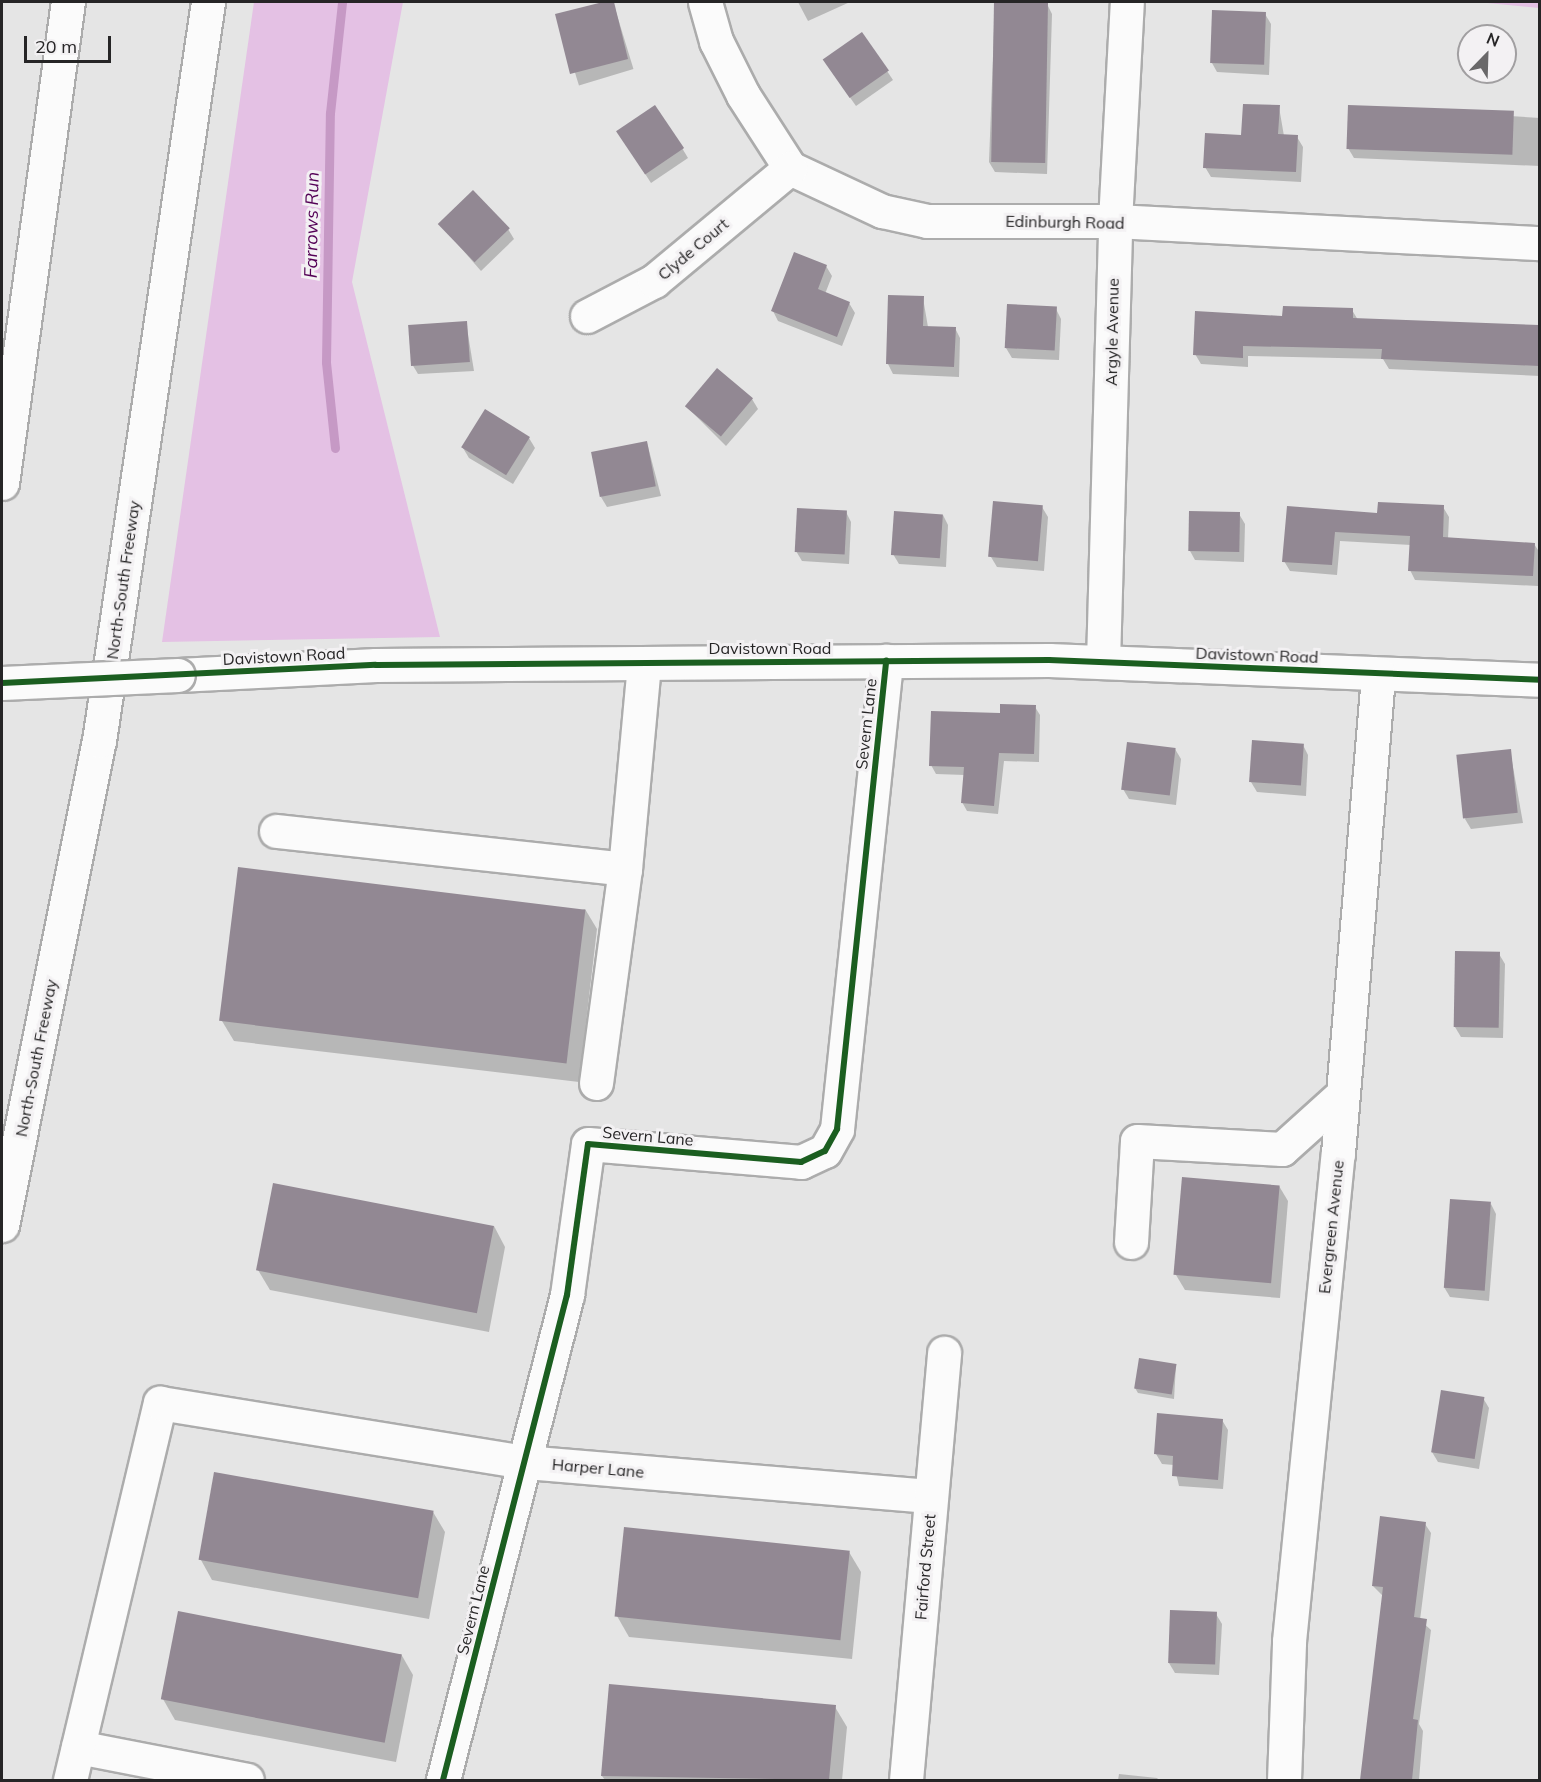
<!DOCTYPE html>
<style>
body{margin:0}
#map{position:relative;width:1541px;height:1782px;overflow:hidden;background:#e5e5e5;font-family:Mulish,sans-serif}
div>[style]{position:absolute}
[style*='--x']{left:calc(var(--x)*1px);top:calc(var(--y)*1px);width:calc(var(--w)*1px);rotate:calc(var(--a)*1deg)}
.green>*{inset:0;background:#e4c1e4}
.shadow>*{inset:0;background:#0003;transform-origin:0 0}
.stream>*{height:9px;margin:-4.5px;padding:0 4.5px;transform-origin:4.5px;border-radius:4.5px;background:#c699c5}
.building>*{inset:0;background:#928893;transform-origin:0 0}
.roads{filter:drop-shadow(2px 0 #acacac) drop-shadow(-2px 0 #acacac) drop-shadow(0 2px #acacac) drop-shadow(0 -2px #acacac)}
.minor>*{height:33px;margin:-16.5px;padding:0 16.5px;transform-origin:16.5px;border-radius:16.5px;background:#fbfbfb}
.highway>*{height:33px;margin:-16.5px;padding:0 16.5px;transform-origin:16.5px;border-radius:16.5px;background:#fbfbfb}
.bridges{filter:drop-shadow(2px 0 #acacac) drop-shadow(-2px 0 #acacac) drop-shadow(0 2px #acacac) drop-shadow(0 -2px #acacac)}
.minor-bridge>*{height:33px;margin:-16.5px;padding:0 16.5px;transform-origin:16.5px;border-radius:16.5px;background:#fbfbfb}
.cycleway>*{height:6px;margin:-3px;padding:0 3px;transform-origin:3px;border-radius:3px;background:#1b5e20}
span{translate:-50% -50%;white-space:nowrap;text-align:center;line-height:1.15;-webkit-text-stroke:6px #f3f1f3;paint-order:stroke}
.street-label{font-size:16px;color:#262526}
.water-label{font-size:18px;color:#540056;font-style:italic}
.frame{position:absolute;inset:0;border:3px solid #262526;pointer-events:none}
.north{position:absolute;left:1457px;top:24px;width:60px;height:60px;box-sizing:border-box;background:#f3f1f3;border:2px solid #a19fa1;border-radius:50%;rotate:23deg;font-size:16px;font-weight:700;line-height:24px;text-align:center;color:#262526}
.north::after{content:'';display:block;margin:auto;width:21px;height:27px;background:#696869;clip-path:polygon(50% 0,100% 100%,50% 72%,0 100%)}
.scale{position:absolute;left:24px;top:36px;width:87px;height:27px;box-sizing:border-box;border:3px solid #262526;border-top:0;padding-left:8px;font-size:18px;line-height:21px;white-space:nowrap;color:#262526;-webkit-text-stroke:4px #f3f1f3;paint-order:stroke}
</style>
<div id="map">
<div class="green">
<div style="clip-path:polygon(254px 2px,403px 2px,352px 282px,440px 637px,162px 642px)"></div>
<div style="clip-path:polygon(1477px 2px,1539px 2px,1539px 8px)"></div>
</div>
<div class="shadow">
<div style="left:613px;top:2px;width:70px;height:57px;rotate:73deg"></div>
<div style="clip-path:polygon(798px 2px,850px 2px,808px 21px)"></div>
<div style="clip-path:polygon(995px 2px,1047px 4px,1052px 14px,1047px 174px,995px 172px,989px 162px)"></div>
<div style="clip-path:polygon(1265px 14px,1271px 24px,1269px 75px,1217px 72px,1212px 63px)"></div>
<div style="clip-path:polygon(830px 69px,887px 71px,893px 80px,856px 106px)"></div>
<div style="clip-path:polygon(1349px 106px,1540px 118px,1540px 166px,1354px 158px,1348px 148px)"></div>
<div style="clip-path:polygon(1279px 107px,1284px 136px,1297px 137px,1303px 147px,1301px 182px,1211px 177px,1205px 167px)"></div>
<div style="clip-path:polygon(624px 141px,682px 148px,688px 158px,651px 183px)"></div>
<div style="clip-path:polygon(440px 224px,508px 229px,514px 239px,481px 271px)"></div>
<div style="clip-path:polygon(826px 266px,832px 276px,825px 294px,849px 303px,855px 313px,842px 346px,778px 321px,773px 311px)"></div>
<div style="clip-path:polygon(923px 298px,928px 327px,955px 328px,960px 338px,959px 377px,893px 374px,888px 364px)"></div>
<div style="clip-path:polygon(1056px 309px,1061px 319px,1059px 360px,1012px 358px,1006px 348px)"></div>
<div style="clip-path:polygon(1352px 310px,1358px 320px,1540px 327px,1540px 376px,1389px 369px,1383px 359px,1248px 356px,1248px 367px,1201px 364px,1195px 354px)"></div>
<div style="clip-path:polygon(466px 322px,474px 371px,418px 374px,412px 364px)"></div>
<div style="clip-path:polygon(752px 399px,758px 409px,726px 446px,686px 406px)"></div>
<div style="clip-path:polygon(529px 438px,535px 448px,513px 484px,469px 458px,463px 448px)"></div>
<div style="clip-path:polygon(647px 443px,661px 496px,607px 507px,601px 497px)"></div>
<div style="clip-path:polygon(1042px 507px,1048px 517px,1044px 571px,997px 567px,991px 557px)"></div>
<div style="clip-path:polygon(1288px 507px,1378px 514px,1443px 507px,1449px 517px,1448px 539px,1534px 544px,1540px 553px,1538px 586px,1415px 580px,1410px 570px,1411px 545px,1340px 541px,1337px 575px,1290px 571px,1284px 561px)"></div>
<div style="clip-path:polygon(846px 512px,851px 522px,849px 564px,802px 561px,796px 551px)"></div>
<div style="clip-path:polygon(1239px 514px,1245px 524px,1244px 562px,1195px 560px,1190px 551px)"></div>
<div style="clip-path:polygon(943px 515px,948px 525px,946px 567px,899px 564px,893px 554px)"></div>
<div style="clip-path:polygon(1035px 707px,1040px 715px,1039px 762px,1004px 761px,998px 814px,967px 811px,962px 802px,965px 775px,936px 774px,931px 765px,1001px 714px)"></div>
<div style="clip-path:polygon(1303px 745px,1308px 755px,1306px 796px,1257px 792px,1251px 782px)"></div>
<div style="clip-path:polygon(1175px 749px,1181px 759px,1176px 805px,1129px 799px,1123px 789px)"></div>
<div style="clip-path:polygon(1510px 750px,1523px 823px,1471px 829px,1465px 819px)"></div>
<div style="clip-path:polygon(585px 909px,597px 929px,579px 1082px,234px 1041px,222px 1021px)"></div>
<div style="clip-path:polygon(1457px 953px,1499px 954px,1505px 964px,1503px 1038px,1461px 1037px,1455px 1027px)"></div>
<div style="clip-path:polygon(1279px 1186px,1288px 1201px,1280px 1298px,1185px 1290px,1176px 1275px)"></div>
<div style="clip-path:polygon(1491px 1204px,1496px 1214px,1489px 1301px,1450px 1297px,1444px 1287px)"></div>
<div style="clip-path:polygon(494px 1226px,505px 1247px,489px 1332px,270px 1290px,258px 1270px)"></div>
<div style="clip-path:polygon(1176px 1365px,1174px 1399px,1138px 1393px,1135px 1388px)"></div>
<div style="clip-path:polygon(1483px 1398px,1489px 1408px,1479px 1469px,1438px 1462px,1432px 1452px)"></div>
<div style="clip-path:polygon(1222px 1420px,1228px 1430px,1223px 1489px,1179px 1486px,1174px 1465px,1162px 1464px,1156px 1454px)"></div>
<div style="clip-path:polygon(433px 1512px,445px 1532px,429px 1619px,212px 1580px,201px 1560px)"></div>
<div style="clip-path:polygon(1425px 1524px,1431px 1533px,1420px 1620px,1431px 1630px,1419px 1724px,1423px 1731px,1419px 1780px,1362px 1780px,1383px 1596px,1373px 1586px)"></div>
<div style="clip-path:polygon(849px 1552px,861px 1572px,852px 1659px,629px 1637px,617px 1616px)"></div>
<div style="clip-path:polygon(1172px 1612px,1216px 1614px,1222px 1624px,1219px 1675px,1175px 1673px,1169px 1663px)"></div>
<div style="clip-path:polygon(401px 1654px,413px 1675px,396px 1762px,175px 1720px,163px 1699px)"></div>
<div style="clip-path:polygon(835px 1707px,847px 1727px,842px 1780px,605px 1780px,602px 1776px)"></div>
<div style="clip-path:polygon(1119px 1774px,1157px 1778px,1159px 1780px,1118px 1780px)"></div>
</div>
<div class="stream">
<div style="--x:335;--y:448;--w:86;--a:-96"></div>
<div style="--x:326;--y:362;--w:249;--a:-89.1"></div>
<div style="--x:330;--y:113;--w:112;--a:-83.8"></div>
</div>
<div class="building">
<div style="clip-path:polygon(603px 2px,614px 2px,628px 59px,570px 74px,555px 14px)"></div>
<div style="left:994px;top:2px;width:54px;height:160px;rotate:1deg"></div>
<div style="left:1212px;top:10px;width:54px;height:53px;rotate:2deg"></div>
<div style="left:862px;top:32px;width:47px;height:48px;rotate:55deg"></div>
<div style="clip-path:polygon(1243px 104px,1280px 105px,1278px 134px,1298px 135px,1296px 172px,1203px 168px,1205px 133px,1241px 135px)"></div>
<div style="left:655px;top:105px;width:52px;height:47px;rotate:56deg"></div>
<div style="left:1348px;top:105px;width:166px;height:44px;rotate:2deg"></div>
<div style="left:473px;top:190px;width:53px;height:49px;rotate:46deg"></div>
<div style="clip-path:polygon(794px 252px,827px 265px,818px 289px,850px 302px,837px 337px,771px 311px)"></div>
<div style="clip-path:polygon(888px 295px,924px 296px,923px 326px,956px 327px,954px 367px,886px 364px)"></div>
<div style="left:1007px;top:304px;width:50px;height:44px;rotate:3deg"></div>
<div style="clip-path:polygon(1283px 306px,1353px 308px,1353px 318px,1539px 325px,1539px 366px,1381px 359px,1382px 349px,1243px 346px,1243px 358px,1193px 355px,1195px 311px,1282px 316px)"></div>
<div style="left:467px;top:321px;width:41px;height:59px;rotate:86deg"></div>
<div style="left:717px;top:368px;width:47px;height:50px;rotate:40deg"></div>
<div style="left:485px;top:409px;width:53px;height:45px;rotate:32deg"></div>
<div style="left:647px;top:441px;width:46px;height:57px;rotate:79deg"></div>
<div style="left:993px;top:501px;width:50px;height:56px;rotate:5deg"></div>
<div style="clip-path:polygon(1378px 502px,1444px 505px,1443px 537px,1535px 543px,1533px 576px,1408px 571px,1410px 536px,1335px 532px,1332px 565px,1282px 562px,1287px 506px,1377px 513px)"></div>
<div style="left:797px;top:508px;width:50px;height:44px;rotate:3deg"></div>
<div style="left:894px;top:511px;width:49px;height:44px;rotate:4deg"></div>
<div style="left:1189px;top:511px;width:51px;height:40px;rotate:1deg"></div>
<div style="clip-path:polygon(1000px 704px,1036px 705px,1034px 754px,999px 753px,994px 806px,961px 803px,964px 767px,929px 766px,931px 711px,1000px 713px)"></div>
<div style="left:1252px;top:740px;width:52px;height:42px;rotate:4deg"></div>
<div style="left:1127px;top:742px;width:49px;height:48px;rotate:7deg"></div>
<div style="left:1511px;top:749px;width:64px;height:55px;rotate:84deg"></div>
<div style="left:238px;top:867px;width:350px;height:155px;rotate:7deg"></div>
<div style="left:1455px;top:951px;width:45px;height:76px;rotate:1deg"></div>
<div style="left:1182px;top:1177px;width:98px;height:98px;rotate:5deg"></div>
<div style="left:273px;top:1183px;width:225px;height:89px;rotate:11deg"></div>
<div style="left:1450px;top:1199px;width:41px;height:89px;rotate:4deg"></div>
<div style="left:1139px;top:1358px;width:38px;height:31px;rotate:9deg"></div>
<div style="left:1441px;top:1390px;width:44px;height:63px;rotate:9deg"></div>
<div style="clip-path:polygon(1157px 1413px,1223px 1419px,1218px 1480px,1172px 1476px,1173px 1456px,1154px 1454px)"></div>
<div style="left:214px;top:1472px;width:223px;height:89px;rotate:10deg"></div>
<div style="clip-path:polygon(1380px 1516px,1426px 1522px,1414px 1617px,1427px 1619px,1413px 1719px,1418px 1720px,1412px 1780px,1360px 1780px,1383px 1587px,1372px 1586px)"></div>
<div style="left:624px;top:1527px;width:227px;height:90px;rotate:6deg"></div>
<div style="left:1170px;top:1610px;width:47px;height:53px;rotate:2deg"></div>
<div style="left:178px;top:1611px;width:228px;height:90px;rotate:11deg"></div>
<div style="clip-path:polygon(609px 1684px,836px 1705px,829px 1780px,601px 1776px)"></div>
</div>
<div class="roads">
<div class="minor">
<div style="--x:705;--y:2;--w:41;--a:74.2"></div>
<div style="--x:716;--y:41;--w:60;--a:63.4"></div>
<div style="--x:743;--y:95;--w:87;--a:57.2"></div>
<div style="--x:790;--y:168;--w:102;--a:25.1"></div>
<div style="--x:882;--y:211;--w:46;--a:12.5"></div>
<div style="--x:927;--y:221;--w:188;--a:0"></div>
<div style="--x:1115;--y:221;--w:426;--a:3"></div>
<div style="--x:587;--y:316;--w:76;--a:-27.6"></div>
<div style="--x:654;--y:281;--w:177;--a:-39.7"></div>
<div style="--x:1103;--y:662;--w:441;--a:-88.4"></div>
<div style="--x:1115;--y:221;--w:219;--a:-86.9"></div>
<div style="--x:178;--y:675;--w:198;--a:-2.9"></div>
<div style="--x:376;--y:665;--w:673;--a:-0.43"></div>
<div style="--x:1049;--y:660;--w:491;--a:2.3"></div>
<div style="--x:276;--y:831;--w:351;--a:6.2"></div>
<div style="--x:596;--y:1083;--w:216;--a:-82.3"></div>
<div style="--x:625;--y:869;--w:207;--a:-84.7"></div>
<div style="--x:1131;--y:1242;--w:101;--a:-86.6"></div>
<div style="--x:1137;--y:1141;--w:145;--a:3.2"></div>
<div style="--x:1282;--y:1149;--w:82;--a:-42"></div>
<div style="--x:78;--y:1747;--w:172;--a:11"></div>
<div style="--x:70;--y:1780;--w:388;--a:-76.6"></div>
<div style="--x:160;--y:1403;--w:370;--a:9.2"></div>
<div style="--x:525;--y:1462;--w:407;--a:4.8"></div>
<div style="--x:443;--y:1780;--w:501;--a:-75.66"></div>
<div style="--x:567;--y:1295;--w:152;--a:-82.1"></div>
<div style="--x:588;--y:1144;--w:214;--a:4.8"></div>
<div style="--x:801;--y:1162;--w:26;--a:-25"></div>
<div style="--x:825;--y:1151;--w:25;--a:-61"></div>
<div style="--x:837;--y:1129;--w:471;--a:-84"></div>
<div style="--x:906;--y:1780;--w:429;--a:-84.9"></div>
<div style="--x:1284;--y:1780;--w:139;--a:-87.9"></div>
<div style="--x:1289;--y:1641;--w:490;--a:-84.3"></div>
<div style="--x:1338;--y:1153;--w:481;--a:-85.2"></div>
</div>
<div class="highway">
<div style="--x:2;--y:483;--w:486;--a:-82.2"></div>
<div style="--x:2;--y:1225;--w:494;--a:-78.7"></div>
<div style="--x:99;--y:741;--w:747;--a:-81.61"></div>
</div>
</div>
<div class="bridges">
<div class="minor-bridge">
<div style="--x:2;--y:683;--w:176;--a:-2.6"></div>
</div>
</div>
<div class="cycleway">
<div style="--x:2;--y:683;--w:374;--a:-2.8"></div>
<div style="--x:376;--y:665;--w:673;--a:-0.43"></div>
<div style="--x:1049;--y:660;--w:491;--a:2.3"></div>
<div style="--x:443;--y:1780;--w:501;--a:-75.66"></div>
<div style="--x:567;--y:1295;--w:152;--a:-82.1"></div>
<div style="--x:588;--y:1144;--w:214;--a:4.8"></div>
<div style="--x:801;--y:1162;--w:26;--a:-25"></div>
<div style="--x:825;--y:1151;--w:25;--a:-61"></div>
<div style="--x:837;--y:1129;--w:471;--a:-84"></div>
</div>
<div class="street-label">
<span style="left:1065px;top:222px;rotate:1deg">Edinburgh Road</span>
<span style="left:693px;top:249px;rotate:-40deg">Clyde Court</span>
<span style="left:1112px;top:332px;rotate:-89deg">Argyle Avenue</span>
<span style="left:123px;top:580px;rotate:-82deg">North-South Freeway</span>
<span style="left:770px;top:648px">Davistown Road</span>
<span style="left:1257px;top:655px;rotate:2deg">Davistown Road</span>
<span style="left:284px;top:656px;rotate:-3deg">Davistown Road</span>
<span style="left:866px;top:724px;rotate:-84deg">Severn Lane</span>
<span style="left:36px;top:1058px;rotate:-79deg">North-South Freeway</span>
<span style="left:648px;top:1136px;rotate:5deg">Severn Lane</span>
<span style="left:1331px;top:1227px;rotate:-84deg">Evergreen Avenue</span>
<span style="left:598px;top:1468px;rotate:5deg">Harper Lane</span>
<span style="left:925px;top:1567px;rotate:-85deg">Fairford Street</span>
<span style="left:473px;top:1610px;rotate:-76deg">Severn Lane</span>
</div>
<div class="water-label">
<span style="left:312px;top:225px;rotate:-89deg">Farrows Run</span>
</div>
<div class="frame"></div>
<div class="north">N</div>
<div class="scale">20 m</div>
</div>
